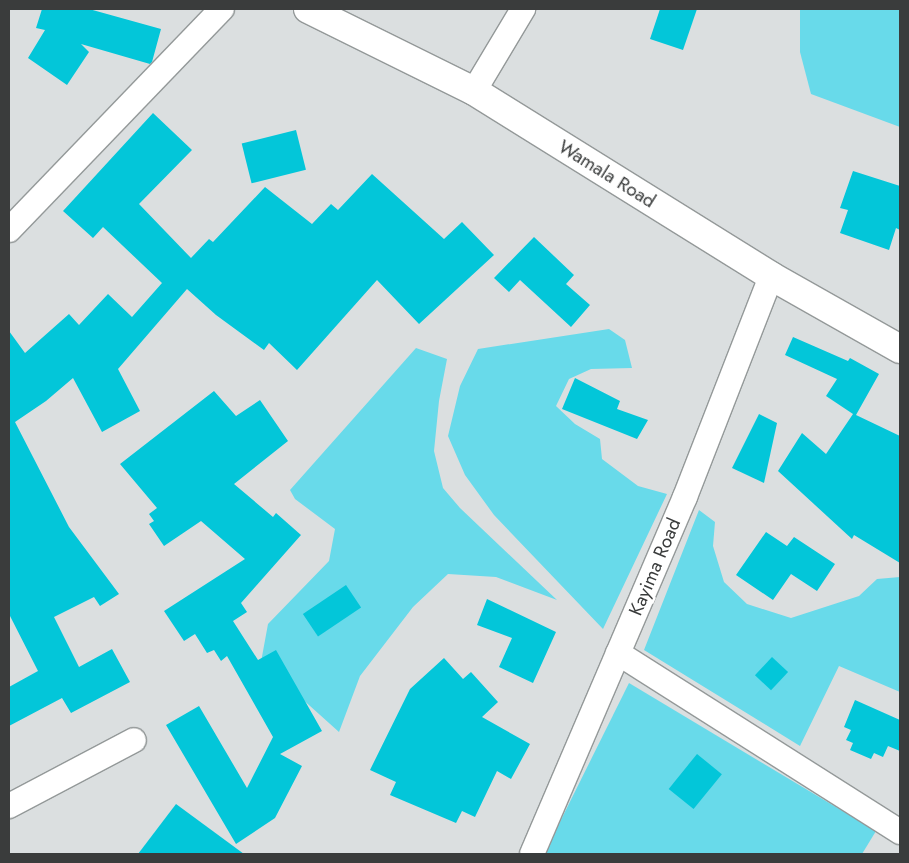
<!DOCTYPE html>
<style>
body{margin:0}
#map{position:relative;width:909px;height:863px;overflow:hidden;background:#dbdfe0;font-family:Jost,sans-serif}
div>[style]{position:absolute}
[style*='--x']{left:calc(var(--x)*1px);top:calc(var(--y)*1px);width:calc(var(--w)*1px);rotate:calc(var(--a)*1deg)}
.green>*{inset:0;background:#68daea}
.building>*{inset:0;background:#03c6d9;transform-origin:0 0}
.roads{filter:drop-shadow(1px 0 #949999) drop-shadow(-1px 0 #949999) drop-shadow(0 1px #949999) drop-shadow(0 -1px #949999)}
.street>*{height:24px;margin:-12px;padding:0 12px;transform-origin:12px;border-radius:12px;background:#fff}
.secondary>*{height:28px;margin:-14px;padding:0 14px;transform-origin:14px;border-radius:14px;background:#fff}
span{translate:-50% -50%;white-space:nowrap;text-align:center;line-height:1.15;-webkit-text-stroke:5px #fff;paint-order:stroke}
.street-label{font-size:19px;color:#3a3c3c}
.frame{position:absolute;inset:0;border:10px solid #3a3c3c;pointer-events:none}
</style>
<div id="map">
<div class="green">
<div style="clip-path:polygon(800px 9px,900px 9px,900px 127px,811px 94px,800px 52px)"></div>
<div style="clip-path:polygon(609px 329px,625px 340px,632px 368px,591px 369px,569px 379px,556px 406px,575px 424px,600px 439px,602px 459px,638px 486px,667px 494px,603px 629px,494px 515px,465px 475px,448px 436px,460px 386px,478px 349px)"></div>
<div style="clip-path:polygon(416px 348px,447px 359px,439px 401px,434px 451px,443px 488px,460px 508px,557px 600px,496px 577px,448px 574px,413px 607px,360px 676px,339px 732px,261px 662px,268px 624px,329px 561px,335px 529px,295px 499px,290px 490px)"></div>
<div style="clip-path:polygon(699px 510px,715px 522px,713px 546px,724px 582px,747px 604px,791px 618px,859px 596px,877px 579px,900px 577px,900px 692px,839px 666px,800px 746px,644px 650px)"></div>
<div style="clip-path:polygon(629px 683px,876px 831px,862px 854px,544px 854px)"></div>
</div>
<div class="building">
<div style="clip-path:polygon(42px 9px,89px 9px,161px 29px,152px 62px,150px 64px,81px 44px,89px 52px,67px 85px,28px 58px,45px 30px,36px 28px)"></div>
<div style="clip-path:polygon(660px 9px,697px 9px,683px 50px,650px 39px)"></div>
<div style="clip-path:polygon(153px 113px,192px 150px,139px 204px,191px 258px,209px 239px,213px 242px,265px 187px,312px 224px,331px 204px,338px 210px,372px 174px,444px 239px,462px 222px,494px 255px,419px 324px,377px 280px,297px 370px,269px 343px,264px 350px,216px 315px,187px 289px,118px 369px,140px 411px,102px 432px,73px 378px,46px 401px,15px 422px,69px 527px,119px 594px,100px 606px,94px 597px,54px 617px,79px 667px,112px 649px,130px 682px,71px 713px,62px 698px,9px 726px,9px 687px,38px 671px,9px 614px,9px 331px,25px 353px,69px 314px,79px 325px,108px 294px,132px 317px,162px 283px,103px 227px,93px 238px,63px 211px)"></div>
<div style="left:296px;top:130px;width:41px;height:56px;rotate:76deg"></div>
<div style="clip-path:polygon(853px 171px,900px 186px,900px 230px,896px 228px,889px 250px,840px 233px,848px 210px,840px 208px)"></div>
<div style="clip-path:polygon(534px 237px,574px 275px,566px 284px,590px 305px,571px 327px,520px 280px,509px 292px,494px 278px)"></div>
<div style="clip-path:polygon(793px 337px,848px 361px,850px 358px,879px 374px,856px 415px,900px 436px,900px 563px,854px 535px,852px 539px,778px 471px,802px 433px,826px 454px,853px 414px,826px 396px,837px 379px,785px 355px)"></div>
<div style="clip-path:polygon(575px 378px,620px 401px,617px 409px,648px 420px,637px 439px,562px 409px)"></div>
<div style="clip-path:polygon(214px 391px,236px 416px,260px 400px,288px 441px,234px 484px,273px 517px,276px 513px,301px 535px,241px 603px,247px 612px,233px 621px,258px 660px,276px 650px,322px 731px,280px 754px,302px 766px,275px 818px,236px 844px,166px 725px,199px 706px,247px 788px,273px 737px,227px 656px,221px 661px,214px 650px,207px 653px,195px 634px,184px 641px,164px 611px,245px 559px,201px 521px,164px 546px,149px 524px,154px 521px,149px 514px,157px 508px,120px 464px)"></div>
<div style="clip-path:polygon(759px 414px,777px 423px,764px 483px,732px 468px)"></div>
<div style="clip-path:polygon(766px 532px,787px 546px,794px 537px,835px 564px,817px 591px,791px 574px,773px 600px,736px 575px)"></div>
<div style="left:346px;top:585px;width:27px;height:52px;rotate:56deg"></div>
<div style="clip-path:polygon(487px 599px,556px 632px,533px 683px,499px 667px,512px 638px,477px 625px)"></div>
<div style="left:772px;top:657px;width:22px;height:25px;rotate:43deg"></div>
<div style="clip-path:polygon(444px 658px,463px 679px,471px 672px,498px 702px,482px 717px,530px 744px,511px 779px,497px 771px,475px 817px,462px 811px,456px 823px,390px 795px,396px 782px,370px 770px,410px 689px)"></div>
<div style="clip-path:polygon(855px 700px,900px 720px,900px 751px,888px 746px,883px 757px,874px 753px,871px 759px,850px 750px,853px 743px,846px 740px,851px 730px,844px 727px)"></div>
<div style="left:697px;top:754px;width:32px;height:45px;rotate:39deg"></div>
<div style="clip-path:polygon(176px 804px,244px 854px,138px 854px)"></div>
</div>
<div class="roads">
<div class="street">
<div style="--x:474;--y:91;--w:96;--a:-59.1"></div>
<div style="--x:9;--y:230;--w:307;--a:-46.1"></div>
<div style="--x:618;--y:653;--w:334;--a:32.4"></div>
<div style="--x:9;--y:806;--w:141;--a:-27.8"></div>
<div style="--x:532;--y:854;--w:388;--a:-66.8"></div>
<div style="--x:685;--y:497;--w:237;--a:-68.7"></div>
</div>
<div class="secondary">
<div style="--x:308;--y:9;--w:185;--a:26.3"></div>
<div style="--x:474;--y:91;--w:350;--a:31.9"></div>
<div style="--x:771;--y:276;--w:148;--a:29.5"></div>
</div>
</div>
<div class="street-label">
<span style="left:607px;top:174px;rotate:32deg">Wamala Road</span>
<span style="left:655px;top:567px;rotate:-67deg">Kayima Road</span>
</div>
<div class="frame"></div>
</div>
